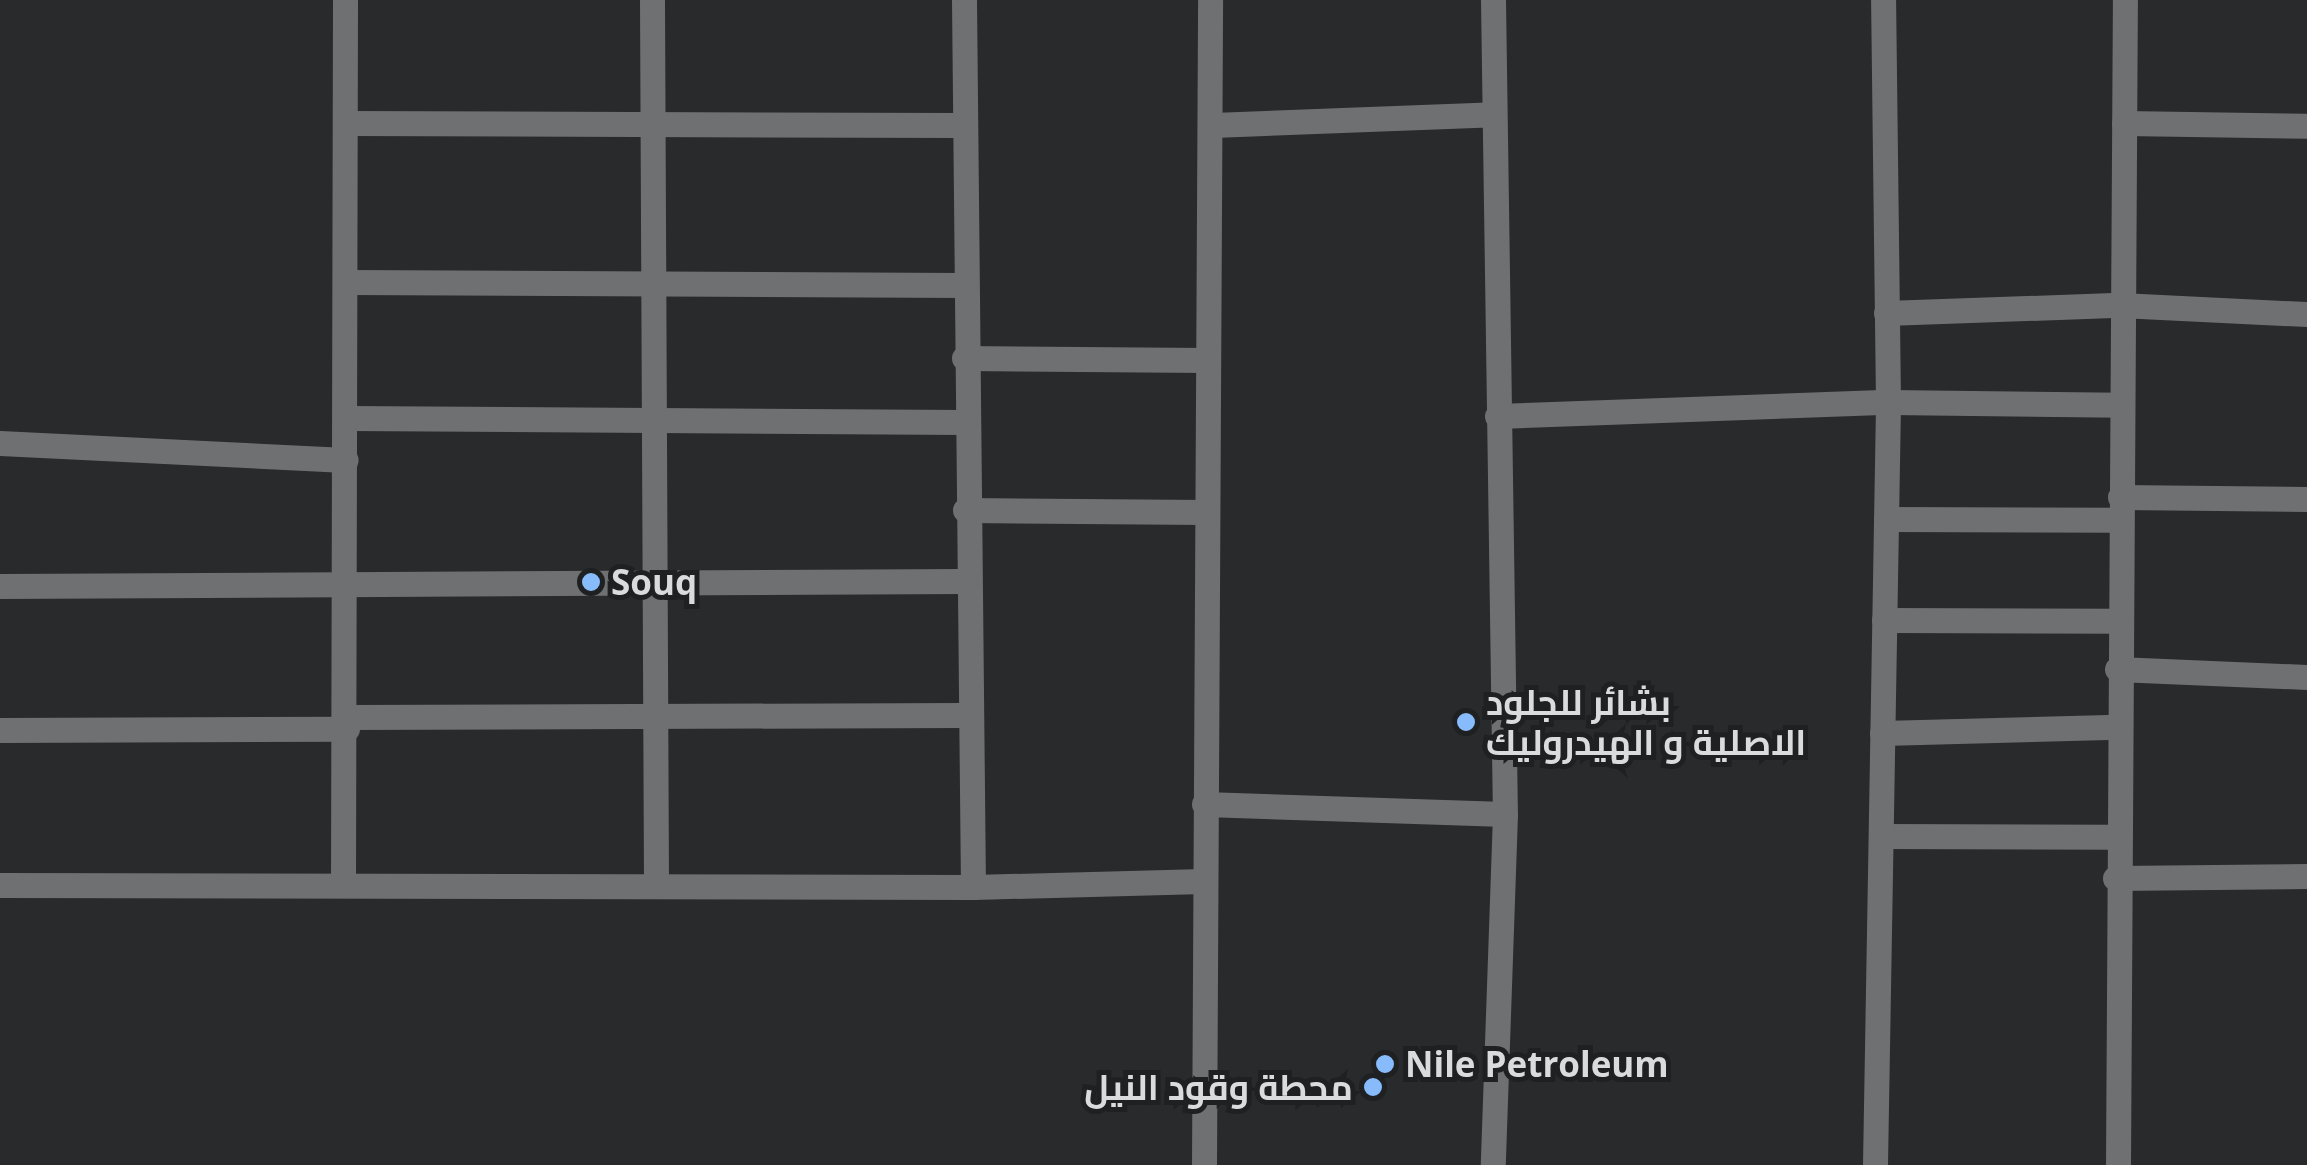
<!DOCTYPE html>
<meta charset="utf-8">
<style>
body{margin:0}
#map{position:relative;width:2307px;height:1165px;overflow:hidden;background:#282a2c;font-family:"Open Sans",Cairo,sans-serif}
div>[style]{position:absolute}
[style*='--x']{left:calc(var(--x)*1px);top:calc(var(--y)*1px);width:calc(var(--w)*1px);rotate:calc(var(--a)*1deg)}
.minor>*{height:25px;margin:-12.5px;padding:0 12.5px;transform-origin:12.5px;border-radius:12.5px;background:#6f7071}
.dots>*{width:28px;height:28px;translate:-50% -50%;box-sizing:border-box;border:5px solid #1e2022;border-radius:50%}
span{translate:-50% -50%;white-space:nowrap;text-align:center;line-height:1.15;-webkit-text-stroke:10px #1e2022;paint-order:stroke}
.poi-label{font-size:35px;color:#d9dbdc;font-weight:700}
.left{translate:0 -50%;text-align:left}
.right{translate:-100% -50%;text-align:right}
</style>
<div id="map">
<div class="minor">
<div style="--x:652;--y:0;--w:884;--a:89.74"></div>
<div style="--x:964;--y:0;--w:887;--a:89.42"></div>
<div style="--x:973;--y:887;--w:231;--a:-1.5"></div>
<div style="--x:1493;--y:0;--w:814;--a:89.16"></div>
<div style="--x:1505;--y:814;--w:351;--a:92"></div>
<div style="--x:345;--y:123;--w:617;--a:0.19"></div>
<div style="--x:2124;--y:123;--w:183;--a:0.9"></div>
<div style="--x:1213;--y:125;--w:281;--a:-2.2"></div>
<div style="--x:346;--y:282;--w:618;--a:0.28"></div>
<div style="--x:1886;--y:313;--w:234;--a:-2"></div>
<div style="--x:2120;--y:305;--w:187;--a:2.8"></div>
<div style="--x:964;--y:358;--w:242;--a:0.5"></div>
<div style="--x:1497;--y:416;--w:391;--a:-2.1"></div>
<div style="--x:1888;--y:402;--w:233;--a:0.7"></div>
<div style="--x:346;--y:418;--w:618;--a:0.37"></div>
<div style="--x:0;--y:443;--w:346;--a:2.8"></div>
<div style="--x:2120;--y:497;--w:187;--a:0.6"></div>
<div style="--x:965;--y:510;--w:240;--a:0.5"></div>
<div style="--x:1886;--y:519;--w:233;--a:0.2"></div>
<div style="--x:0;--y:586;--w:965;--a:-0.3"></div>
<div style="--x:1884;--y:620;--w:234;--a:0.2"></div>
<div style="--x:2117;--y:669;--w:190;--a:2.4"></div>
<div style="--x:347;--y:717;--w:618;--a:-0.19"></div>
<div style="--x:0;--y:730;--w:347;--a:-0.2"></div>
<div style="--x:1882;--y:733;--w:235;--a:-1.5"></div>
<div style="--x:1204;--y:804;--w:301;--a:1.9"></div>
<div style="--x:1881;--y:836;--w:234;--a:0.2"></div>
<div style="--x:2115;--y:878;--w:192;--a:-0.6"></div>
<div style="--x:0;--y:885;--w:973;--a:0.12"></div>
<div style="--x:343;--y:885;--w:885;--a:-89.87"></div>
<div style="--x:1204;--y:1165;--w:1165;--a:-89.7"></div>
<div style="--x:1875;--y:1165;--w:763;--a:-89.02"></div>
<div style="--x:1888;--y:402;--w:402;--a:-90.7"></div>
<div style="--x:2118;--y:1165;--w:1165;--a:-89.66"></div>
</div>
<div class="dots">
<div style="left:591px;top:582px;background:#87bbfb"></div>
<div style="left:1466px;top:722px;background:#87bbfb"></div>
<div style="left:1385px;top:1064px;background:#87bbfb"></div>
<div style="left:1373px;top:1087px;background:#87bbfb"></div>
</div>
<div class="poi-label">
<span class="left" style="left:611px;top:582px">Souq</span>
<span class="left" style="left:1486px;top:722px">بشائر للجلود<br>الاصلية و الهيدروليك</span>
<span class="left" style="left:1405px;top:1064px">Nile Petroleum</span>
<span class="right" style="left:1353px;top:1087px">محطة وقود النيل</span>
</div>
</div>
